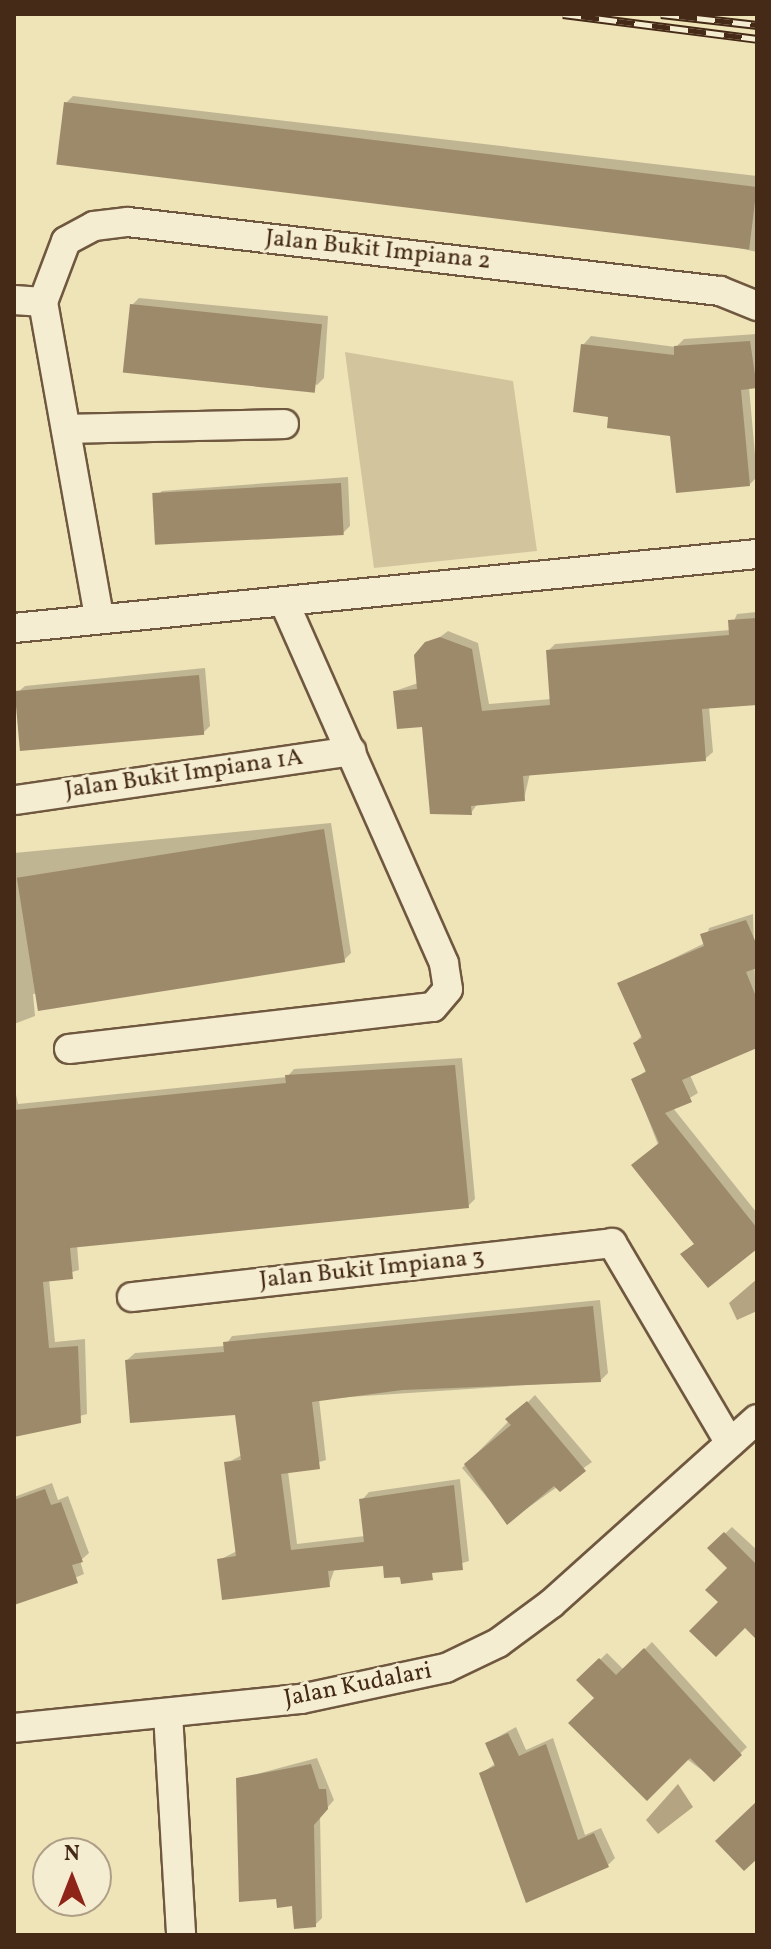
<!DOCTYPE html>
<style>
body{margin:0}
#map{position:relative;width:771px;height:1949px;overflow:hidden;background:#efe3b8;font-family:Vollkorn,serif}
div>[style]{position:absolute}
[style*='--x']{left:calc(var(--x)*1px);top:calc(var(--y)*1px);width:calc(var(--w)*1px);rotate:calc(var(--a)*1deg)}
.green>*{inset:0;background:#d2c49d}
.water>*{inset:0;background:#b5a481}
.shadow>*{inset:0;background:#0003}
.building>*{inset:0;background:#9d8a6b;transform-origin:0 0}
.roads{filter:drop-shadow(2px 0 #6f583f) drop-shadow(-2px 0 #6f583f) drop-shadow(0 2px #6f583f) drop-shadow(0 -2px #6f583f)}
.minor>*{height:28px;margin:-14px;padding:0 14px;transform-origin:14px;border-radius:14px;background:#f5edd1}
.rail>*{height:9px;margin-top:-4.5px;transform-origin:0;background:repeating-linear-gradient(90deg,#f5edd1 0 18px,#442a17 0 36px);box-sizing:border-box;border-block:2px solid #442a17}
span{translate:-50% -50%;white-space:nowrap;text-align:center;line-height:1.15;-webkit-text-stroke:6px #f5edd1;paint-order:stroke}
.street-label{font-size:24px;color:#442a17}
.frame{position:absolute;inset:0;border:16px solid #442a17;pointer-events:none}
.north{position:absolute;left:32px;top:1837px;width:80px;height:80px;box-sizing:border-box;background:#f5edd1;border:2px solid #ae9f87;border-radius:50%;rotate:0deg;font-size:22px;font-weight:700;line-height:32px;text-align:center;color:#442a17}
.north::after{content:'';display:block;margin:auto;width:28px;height:36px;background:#8f2418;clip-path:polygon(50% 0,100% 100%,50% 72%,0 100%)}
</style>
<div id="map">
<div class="green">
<div style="clip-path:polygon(345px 352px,513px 381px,537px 551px,374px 568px)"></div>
</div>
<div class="water">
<div style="clip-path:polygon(757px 1279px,757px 1311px,737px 1320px,729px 1303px)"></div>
<div style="clip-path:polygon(678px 1784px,693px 1807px,658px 1834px,646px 1820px)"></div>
</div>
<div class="shadow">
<div style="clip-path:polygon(73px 96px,757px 176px,757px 252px,66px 103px)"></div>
<div style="clip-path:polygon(139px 298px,328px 316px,324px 378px,317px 385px,132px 305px)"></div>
<div style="clip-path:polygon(757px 334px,757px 386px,749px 387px,757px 477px,750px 484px,672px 434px,610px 415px,583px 345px,591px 336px,676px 347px,684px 339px)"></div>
<div style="clip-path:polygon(348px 477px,350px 526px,343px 533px,155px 498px,162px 491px)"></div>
<div style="clip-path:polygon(757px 612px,757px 703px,709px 707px,713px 752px,705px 759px,530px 773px,524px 799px,478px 803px,471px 813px,424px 725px,395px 691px,418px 683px,416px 655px,448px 631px,478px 643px,489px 704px,552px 699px,548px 651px,555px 644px,730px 630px,737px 614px)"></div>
<div style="clip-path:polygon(205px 668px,210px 726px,203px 733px,17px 693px,25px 686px)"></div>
<div style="clip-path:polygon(331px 823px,351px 953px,344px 960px,33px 994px,35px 1016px,14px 1024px,14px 853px)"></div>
<div style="clip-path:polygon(753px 914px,757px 1045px,690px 1075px,698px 1093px,673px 1108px,757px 1213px,757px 1247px,696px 1243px,633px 1080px,647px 1070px,635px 1043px,642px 1035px,620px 984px,705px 943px,709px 928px)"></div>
<div style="clip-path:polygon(462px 1058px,475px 1199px,468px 1206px,77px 1245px,79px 1270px,49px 1279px,55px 1342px,85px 1339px,87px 1414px,14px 1434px,14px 1085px,18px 1104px,287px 1077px,294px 1069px)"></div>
<div style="clip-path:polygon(600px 1300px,608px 1373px,601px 1380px,319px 1399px,326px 1460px,288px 1471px,297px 1544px,365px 1536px,362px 1500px,369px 1492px,460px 1479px,469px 1561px,403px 1581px,385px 1564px,335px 1568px,329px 1585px,219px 1560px,237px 1551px,227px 1463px,242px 1455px,237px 1413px,127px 1360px,135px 1353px,225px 1346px,232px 1336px)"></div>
<div style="clip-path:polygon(535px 1395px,592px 1462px,508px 1522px,462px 1468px)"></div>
<div style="clip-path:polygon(52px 1483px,58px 1500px,68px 1496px,89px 1553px,80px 1561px,84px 1574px,14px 1603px,14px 1497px)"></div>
<div style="clip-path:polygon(732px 1527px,757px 1550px,757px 1638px,720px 1602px,730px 1568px,710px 1548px)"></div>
<div style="clip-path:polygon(652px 1642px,747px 1747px,714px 1779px,579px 1680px,607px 1653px,624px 1670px)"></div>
<div style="clip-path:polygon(516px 1727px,526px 1750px,553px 1738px,585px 1835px,601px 1828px,615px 1858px,608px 1865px,482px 1773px,496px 1763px,487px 1743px)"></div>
<div style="clip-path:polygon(317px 1758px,334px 1800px,320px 1816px,322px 1918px,315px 1925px,294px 1904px,238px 1779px)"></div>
</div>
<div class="building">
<div style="left:64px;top:102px;width:698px;height:63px;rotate:7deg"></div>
<div style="left:130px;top:304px;width:193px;height:69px;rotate:6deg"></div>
<div style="clip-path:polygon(750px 341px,757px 388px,741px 390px,750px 486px,676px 493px,670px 436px,607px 428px,608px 417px,573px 412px,581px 344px,674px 355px,674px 346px)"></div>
<div style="left:341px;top:483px;width:52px;height:189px;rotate:87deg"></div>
<div style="clip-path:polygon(757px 618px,757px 705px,702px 709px,706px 761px,523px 776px,525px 801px,471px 806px,472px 815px,430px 814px,422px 727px,397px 729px,393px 691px,417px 689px,414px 655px,425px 642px,440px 637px,472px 649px,482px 711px,550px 705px,546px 650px,729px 635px,728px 620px)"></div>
<div style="left:199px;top:675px;width:60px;height:185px;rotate:85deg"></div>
<div style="left:324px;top:829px;width:135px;height:311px;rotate:81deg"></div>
<div style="clip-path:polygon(746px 920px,757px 945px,757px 968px,746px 972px,757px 999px,757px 1048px,682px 1080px,692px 1102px,665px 1113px,757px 1228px,757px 1249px,708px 1288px,680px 1254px,694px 1244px,631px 1165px,659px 1143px,631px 1079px,646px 1072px,633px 1043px,642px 1038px,617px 983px,704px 946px,700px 934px)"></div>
<div style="clip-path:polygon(455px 1065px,469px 1208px,70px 1248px,73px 1279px,43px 1282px,49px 1348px,78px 1346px,81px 1423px,14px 1437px,14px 1110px,286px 1083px,285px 1075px)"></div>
<div style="clip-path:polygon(593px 1306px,601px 1382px,402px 1390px,312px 1402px,320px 1469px,281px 1474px,291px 1550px,364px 1542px,359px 1499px,454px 1485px,463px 1570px,432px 1573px,433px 1580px,401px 1584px,400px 1577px,384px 1578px,383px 1566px,328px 1571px,330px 1587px,222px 1600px,217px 1559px,236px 1556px,224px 1462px,241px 1460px,235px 1415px,130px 1423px,125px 1360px,224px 1352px,223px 1342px)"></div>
<div style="clip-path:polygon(527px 1401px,586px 1471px,560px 1492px,554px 1486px,507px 1525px,464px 1464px,511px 1425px,505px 1419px)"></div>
<div style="clip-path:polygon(45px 1489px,51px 1505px,61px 1502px,83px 1562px,72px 1565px,78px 1583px,14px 1605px,14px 1500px)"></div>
<div style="clip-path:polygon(724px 1532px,757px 1565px,757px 1640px,745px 1628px,716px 1657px,689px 1631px,718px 1602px,705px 1590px,727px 1568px,707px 1548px)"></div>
<div style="clip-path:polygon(644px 1648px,742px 1755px,714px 1782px,690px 1758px,647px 1801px,568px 1723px,594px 1698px,576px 1680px,599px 1658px,616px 1675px)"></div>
<div style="clip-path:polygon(508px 1733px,519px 1756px,546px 1744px,578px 1840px,594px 1833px,609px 1867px,526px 1903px,479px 1773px,495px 1766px,485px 1743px)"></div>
<div style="clip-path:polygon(311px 1764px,319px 1789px,326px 1789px,328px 1809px,314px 1825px,316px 1927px,294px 1929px,292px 1906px,277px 1908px,276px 1899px,239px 1902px,236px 1778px)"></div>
<div style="clip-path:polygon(757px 1801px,757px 1859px,744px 1871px,715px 1841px)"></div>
</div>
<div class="roads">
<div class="minor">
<div style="--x:14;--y:300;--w:29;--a:4"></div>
<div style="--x:43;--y:302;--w:319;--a:79.9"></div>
<div style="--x:43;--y:302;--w:65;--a:-69.3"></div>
<div style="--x:66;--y:241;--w:32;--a:-28"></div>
<div style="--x:94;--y:226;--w:34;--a:-7"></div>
<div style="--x:128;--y:222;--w:596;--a:6.65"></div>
<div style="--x:720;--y:291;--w:40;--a:22"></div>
<div style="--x:66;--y:429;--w:218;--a:-1.3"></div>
<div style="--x:14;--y:628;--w:747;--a:-5.69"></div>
<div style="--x:16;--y:800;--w:339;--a:-8.3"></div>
<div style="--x:69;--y:1049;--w:366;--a:-6.6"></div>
<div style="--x:433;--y:1007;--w:23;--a:-50"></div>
<div style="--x:448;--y:989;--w:26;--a:-99"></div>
<div style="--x:444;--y:963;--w:393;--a:-113.9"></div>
<div style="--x:132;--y:1297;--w:483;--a:-6.4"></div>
<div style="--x:612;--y:1243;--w:232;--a:59.5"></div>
<div style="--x:168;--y:1714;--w:221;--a:86.6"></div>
<div style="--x:14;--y:1728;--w:288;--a:-5.8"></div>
<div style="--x:301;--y:1699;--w:148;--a:-12.1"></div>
<div style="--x:446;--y:1668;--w:58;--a:-25.7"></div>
<div style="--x:498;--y:1643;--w:67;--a:-36.5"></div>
<div style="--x:552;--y:1603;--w:275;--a:-41.9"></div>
</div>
</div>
<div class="rail">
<div style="--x:563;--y:14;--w:196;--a:7.3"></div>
<div style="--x:661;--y:14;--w:97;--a:6.5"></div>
</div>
<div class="street-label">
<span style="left:378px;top:251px;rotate:6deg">Jalan Bukit Impiana 2</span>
<span style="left:184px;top:775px;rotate:-8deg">Jalan Bukit Impiana 1A</span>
<span style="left:372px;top:1270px;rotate:-6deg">Jalan Bukit Impiana 3</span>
<span style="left:358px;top:1686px;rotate:-11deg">Jalan Kudalari</span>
</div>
<div class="frame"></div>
<div class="north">N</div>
</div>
